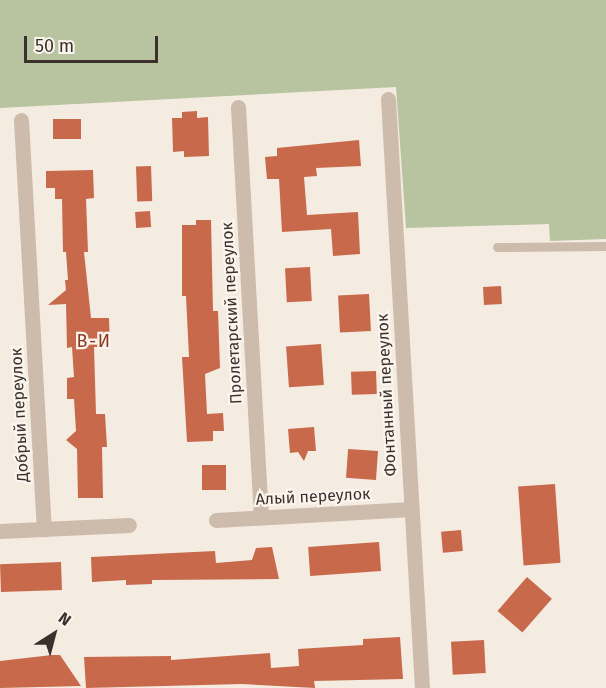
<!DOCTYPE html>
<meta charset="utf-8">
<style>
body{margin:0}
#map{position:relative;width:606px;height:688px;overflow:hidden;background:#f4ebe1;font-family:"Fira Sans",sans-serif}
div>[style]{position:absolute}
.green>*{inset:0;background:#b8c4a0}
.building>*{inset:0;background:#c8694b;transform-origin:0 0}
.service>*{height:9px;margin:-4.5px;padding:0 4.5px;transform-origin:4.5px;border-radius:4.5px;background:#cdbbac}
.minor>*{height:15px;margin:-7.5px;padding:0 7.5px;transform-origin:7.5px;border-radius:7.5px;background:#cdbbac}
span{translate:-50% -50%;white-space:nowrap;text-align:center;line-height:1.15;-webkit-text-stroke:4.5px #fbf5ee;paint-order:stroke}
.street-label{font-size:16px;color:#3b302b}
.neighbourhood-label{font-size:18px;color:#8c3b22;letter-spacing:1.5px}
.north{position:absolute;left:24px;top:604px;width:60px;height:60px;-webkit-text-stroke:4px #fbf5ee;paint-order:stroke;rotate:36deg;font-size:16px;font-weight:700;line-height:24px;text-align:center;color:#3b302b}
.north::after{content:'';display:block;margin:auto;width:21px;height:27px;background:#3b302b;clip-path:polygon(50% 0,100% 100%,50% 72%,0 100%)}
.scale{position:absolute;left:24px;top:36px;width:134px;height:27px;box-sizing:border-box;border:3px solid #3b302b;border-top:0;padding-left:8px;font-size:18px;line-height:21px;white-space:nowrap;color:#3b302b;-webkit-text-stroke:4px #fbf5ee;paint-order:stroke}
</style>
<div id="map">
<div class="green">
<div style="clip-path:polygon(0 0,606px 0,606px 239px,550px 241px,549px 224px,406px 228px,396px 87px,0 108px)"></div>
</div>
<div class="building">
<div style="clip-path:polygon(197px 111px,197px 118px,208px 117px,209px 156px,184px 157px,184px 151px,173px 152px,172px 118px,182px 118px,182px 112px)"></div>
<div style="left:53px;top:119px;width:28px;height:20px"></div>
<div style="clip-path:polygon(359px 140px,361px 166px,316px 168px,317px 176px,304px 177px,307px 215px,358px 212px,360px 254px,333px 256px,331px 229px,282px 232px,279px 179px,267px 179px,265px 157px,277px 156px,277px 148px)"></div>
<div style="left:151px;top:166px;width:35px;height:15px;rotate:88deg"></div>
<div style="clip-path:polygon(93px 170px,94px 198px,86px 199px,88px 252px,84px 252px,91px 318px,109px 318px,110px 347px,94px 347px,96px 414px,105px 414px,107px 447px,102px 447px,103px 498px,78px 498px,77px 449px,66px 440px,76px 431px,74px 399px,67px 399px,67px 378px,74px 377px,72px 347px,67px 348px,66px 304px,48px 305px,66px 290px,65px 280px,68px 280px,66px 252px,63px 252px,62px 199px,55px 199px,55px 188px,46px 188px,46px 171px)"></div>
<div style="left:150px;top:211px;width:16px;height:15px;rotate:86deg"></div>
<div style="clip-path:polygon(196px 220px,211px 220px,213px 311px,218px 311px,220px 368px,205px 374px,207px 414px,223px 413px,224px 431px,213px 431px,213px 441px,187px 442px,182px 357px,189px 357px,186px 296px,182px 296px,182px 225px,196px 225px)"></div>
<div style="left:310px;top:267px;width:34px;height:25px;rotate:87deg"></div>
<div style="left:501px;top:286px;width:18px;height:18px;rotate:87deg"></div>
<div style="left:369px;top:294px;width:37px;height:31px;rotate:87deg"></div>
<div style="left:321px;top:344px;width:41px;height:35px;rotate:86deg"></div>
<div style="left:376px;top:371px;width:23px;height:25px;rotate:88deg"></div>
<div style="clip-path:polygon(314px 427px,316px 451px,308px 451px,304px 461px,298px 452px,290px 453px,288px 429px)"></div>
<div style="left:378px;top:451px;width:29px;height:30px;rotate:94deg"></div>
<div style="left:202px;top:465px;width:24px;height:25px"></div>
<div style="left:555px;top:484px;width:79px;height:37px;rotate:86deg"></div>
<div style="left:461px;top:530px;width:21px;height:20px;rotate:85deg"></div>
<div style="left:379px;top:542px;width:29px;height:71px;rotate:86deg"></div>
<div style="clip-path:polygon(272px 547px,279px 579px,152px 580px,152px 584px,126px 585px,126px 580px,92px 582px,91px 557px,215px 551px,216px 563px,252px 560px,256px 548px)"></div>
<div style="left:61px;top:562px;width:28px;height:61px;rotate:88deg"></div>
<div style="left:527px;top:577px;width:33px;height:45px;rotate:41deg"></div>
<div style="clip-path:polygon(400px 637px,403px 679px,314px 681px,315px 688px,242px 684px,86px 688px,84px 657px,171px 656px,171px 660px,270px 653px,271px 668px,299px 666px,298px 649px,363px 645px,363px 639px)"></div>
<div style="left:484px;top:640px;width:33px;height:33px;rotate:87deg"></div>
<div style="clip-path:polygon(52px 655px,60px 655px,81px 686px,0 688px,0 661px)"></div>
</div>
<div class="service">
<div style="left:497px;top:247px;width:109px;rotate:-0.5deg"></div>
</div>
<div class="minor">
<div style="left:388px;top:99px;width:590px;rotate:86.7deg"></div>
<div style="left:238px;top:107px;width:411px;rotate:86.8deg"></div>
<div style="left:21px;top:120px;width:410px;rotate:86.8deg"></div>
<div style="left:216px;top:520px;width:196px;rotate:-3.2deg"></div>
<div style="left:0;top:531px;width:129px;rotate:-2.7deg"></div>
</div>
<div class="street-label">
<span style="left:232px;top:313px;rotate:-93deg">Пролетарский переулок</span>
<span style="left:387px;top:395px;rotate:-93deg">Фонтанный переулок</span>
<span style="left:20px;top:415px;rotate:-93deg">Добрый переулок</span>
<span style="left:313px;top:497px;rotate:-3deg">Алый переулок</span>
</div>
<div class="neighbourhood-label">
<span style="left:94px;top:341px">В-И</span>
</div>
<div class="north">N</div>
<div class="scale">50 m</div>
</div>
